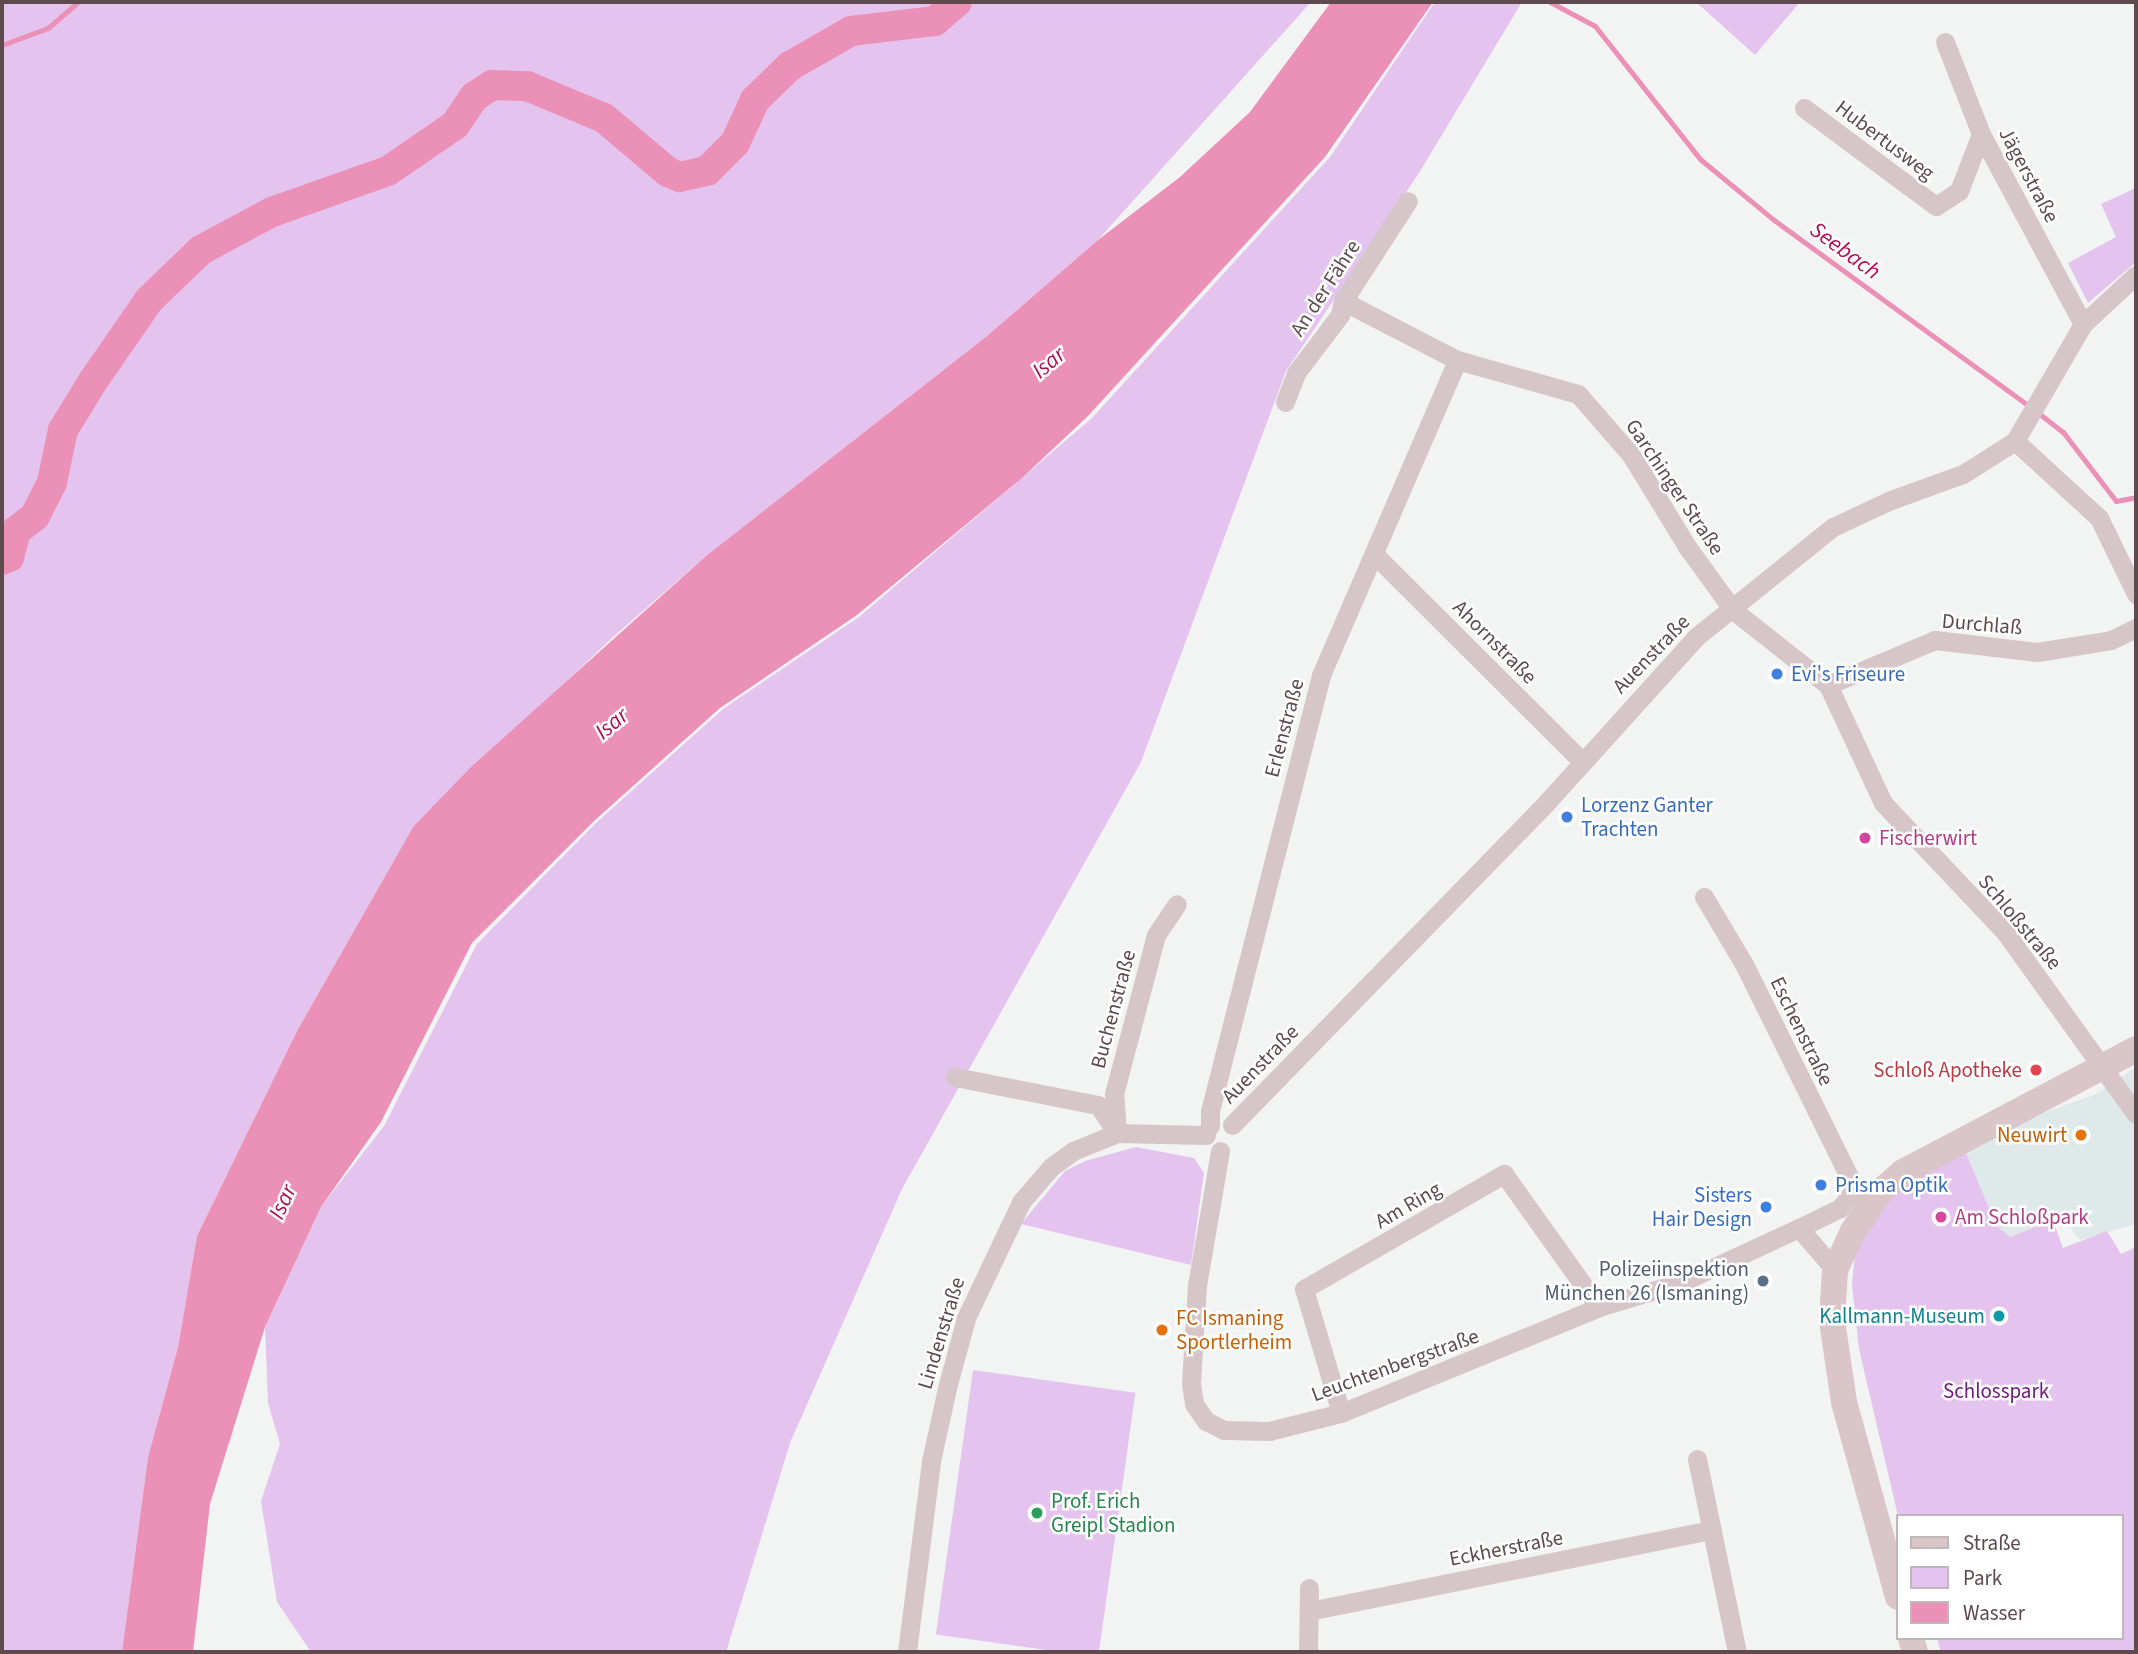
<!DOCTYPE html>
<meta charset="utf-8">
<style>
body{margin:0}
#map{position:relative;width:2138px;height:1654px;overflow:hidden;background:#f2f4f3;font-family:"Source Sans 3",sans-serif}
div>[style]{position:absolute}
.commercial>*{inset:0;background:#e0e9ea}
.green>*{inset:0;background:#e4c3ef;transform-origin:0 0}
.water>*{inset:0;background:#eb91b7}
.stream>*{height:5px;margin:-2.5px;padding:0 2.5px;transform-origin:2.5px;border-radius:2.5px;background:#eb91b7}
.river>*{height:30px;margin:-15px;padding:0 15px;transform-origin:15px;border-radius:15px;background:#eb91b7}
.street>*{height:19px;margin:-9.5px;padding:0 9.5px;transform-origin:9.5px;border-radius:9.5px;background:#d6c6c9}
.secondary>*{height:26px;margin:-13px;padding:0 13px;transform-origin:13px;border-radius:13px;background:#dac5c8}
.dots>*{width:19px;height:19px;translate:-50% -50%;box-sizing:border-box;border:4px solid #fff;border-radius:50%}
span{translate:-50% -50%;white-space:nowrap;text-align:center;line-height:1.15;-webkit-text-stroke:5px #fff;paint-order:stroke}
.street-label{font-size:21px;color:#5f4a4d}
.shop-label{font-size:21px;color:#366cbe}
.left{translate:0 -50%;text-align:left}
.right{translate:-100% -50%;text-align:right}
.hotel-label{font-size:21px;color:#b23c85}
.health-label{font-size:21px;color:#be3a42}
.food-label{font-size:21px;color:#c56008}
.service-label{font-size:21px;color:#4e5e75}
.culture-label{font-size:21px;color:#0d838f}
.park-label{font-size:21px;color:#731a81}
.leisure-label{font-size:21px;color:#27864d}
.water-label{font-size:23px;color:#ad1052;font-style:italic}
.frame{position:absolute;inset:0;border:4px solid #5f4a4d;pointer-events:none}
.legend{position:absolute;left:1896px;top:1514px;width:228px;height:126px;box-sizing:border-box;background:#fff;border:2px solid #bfb7b8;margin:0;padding:9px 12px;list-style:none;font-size:21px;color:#5f4a4d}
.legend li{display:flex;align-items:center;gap:14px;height:35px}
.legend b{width:35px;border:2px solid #bfb7b8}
</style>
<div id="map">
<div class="commercial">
<div style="clip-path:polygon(2136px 1067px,2136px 1224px,2080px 1240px,2062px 1217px,2010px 1237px,1904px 1182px,1968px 1140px,2096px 1094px)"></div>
</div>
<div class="green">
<div style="clip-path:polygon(2px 2px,1311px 2px,1098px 240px,987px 336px,706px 556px,613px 637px,413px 827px,297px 1031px,197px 1236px,178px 1347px,148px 1457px,122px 1652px,2px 1652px)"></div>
<div style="clip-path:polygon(1435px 2px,1522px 2px,1419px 173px,1286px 371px,1141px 762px,902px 1189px,790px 1443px,726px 1652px,311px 1652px,277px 1602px,261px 1501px,280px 1444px,268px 1403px,265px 1327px,321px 1207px,384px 1126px,477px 944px,596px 823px,723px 709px,859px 617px,1092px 418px,1330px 157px)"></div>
<div style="clip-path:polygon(1696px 2px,1800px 2px,1755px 55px)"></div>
<div style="clip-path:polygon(2136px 188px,2136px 262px,2088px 303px,2068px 263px,2116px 237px,2101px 204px)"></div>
<div style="clip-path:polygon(1136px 1147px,1194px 1158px,1204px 1173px,1191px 1265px,1021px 1224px,1065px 1171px,1085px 1161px)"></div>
<div style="clip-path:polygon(1964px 1148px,1996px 1225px,2010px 1237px,2053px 1220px,2063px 1248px,2107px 1231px,2121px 1254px,2136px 1247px,2136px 1652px,1941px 1652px,1937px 1638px,2122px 1638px,2122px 1516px,1898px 1516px,1859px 1349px,1852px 1285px,1855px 1252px,1889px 1198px,1919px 1172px)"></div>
<div style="left:973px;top:1370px;width:164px;height:267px;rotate:8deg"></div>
</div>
<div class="water">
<div style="clip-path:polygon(1331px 2px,1433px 2px,1325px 157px,1088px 416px,1022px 478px,857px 615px,720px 708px,593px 822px,472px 943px,381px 1122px,321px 1207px,265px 1327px,210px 1504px,193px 1652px,122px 1652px,148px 1457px,178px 1347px,197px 1236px,297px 1031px,413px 827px,471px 767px,706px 556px,987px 336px,1098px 240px,1180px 177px,1250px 112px)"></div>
</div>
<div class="stream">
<div style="left:1550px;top:2px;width:51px;rotate:28.1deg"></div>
<div style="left:1595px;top:26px;width:169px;rotate:51.7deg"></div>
<div style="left:1700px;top:159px;width:96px;rotate:39.5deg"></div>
<div style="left:1774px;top:220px;width:316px;rotate:36.1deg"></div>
<div style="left:2px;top:45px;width:49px;rotate:-20.3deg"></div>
<div style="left:48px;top:28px;width:40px;rotate:-41deg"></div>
<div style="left:2037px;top:412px;width:33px;rotate:38deg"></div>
<div style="left:2063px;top:432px;width:87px;rotate:52.5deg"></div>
<div style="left:2116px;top:501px;width:20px;rotate:-11deg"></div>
</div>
<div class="river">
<div style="left:2px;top:560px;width:8px;rotate:-23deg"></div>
<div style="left:9px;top:557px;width:27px;rotate:-75deg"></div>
<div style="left:16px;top:531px;width:24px;rotate:-38deg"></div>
<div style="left:35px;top:516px;width:38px;rotate:-63deg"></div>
<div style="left:52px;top:482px;width:53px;rotate:-78.1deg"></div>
<div style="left:63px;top:430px;width:57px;rotate:-58.5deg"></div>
<div style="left:93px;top:381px;width:98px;rotate:-55.3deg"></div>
<div style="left:149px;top:300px;width:72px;rotate:-43.9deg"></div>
<div style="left:201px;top:250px;width:81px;rotate:-28.2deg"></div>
<div style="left:272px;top:212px;width:123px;rotate:-19.5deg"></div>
<div style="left:388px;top:171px;width:81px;rotate:-34.5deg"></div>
<div style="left:455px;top:125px;width:34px;rotate:-56deg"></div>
<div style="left:474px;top:97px;width:22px;rotate:-34deg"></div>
<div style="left:492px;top:85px;width:35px;rotate:2deg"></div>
<div style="left:527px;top:86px;width:83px;rotate:22.6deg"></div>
<div style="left:604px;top:118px;width:84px;rotate:40.2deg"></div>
<div style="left:668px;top:172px;width:13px;rotate:23deg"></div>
<div style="left:680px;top:177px;width:28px;rotate:-13deg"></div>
<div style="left:707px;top:171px;width:40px;rotate:-45deg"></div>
<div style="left:735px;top:143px;width:47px;rotate:-65.1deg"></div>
<div style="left:755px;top:100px;width:49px;rotate:-44.2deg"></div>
<div style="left:790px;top:66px;width:70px;rotate:-29.8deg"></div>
<div style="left:851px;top:31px;width:85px;rotate:-6.8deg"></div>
<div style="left:935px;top:21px;width:29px;rotate:-41deg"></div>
</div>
<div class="street">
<div style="left:1945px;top:42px;width:99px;rotate:68.6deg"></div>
<div style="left:1981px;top:134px;width:216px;rotate:61.8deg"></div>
<div style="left:1804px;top:108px;width:164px;rotate:36.6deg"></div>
<div style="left:1936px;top:206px;width:27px;rotate:-33deg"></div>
<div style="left:1959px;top:191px;width:61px;rotate:-68.9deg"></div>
<div style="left:1343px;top:301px;width:128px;rotate:27.4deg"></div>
<div style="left:1457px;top:360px;width:126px;rotate:15.7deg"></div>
<div style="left:1578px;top:394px;width:81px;rotate:49deg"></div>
<div style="left:1631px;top:455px;width:109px;rotate:58.5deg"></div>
<div style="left:1688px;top:548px;width:77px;rotate:54deg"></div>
<div style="left:1733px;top:610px;width:121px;rotate:38.3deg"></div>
<div style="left:1828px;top:685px;width:130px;rotate:65deg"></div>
<div style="left:1883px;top:803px;width:178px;rotate:46.6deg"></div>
<div style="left:2005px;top:932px;width:224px;rotate:54.3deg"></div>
<div style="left:1285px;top:402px;width:31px;rotate:-69deg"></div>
<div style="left:1296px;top:373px;width:73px;rotate:-52.8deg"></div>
<div style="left:1340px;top:315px;width:14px;rotate:-78deg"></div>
<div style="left:1343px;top:301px;width:119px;rotate:-57deg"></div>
<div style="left:2015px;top:441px;width:114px;rotate:42.5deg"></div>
<div style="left:2099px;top:518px;width:85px;rotate:64deg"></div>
<div style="left:1376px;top:556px;width:289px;rotate:44.9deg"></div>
<div style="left:1828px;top:685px;width:116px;rotate:-22.8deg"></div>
<div style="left:1935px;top:640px;width:103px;rotate:6.7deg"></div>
<div style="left:2037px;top:652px;width:75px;rotate:-9.2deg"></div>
<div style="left:2111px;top:640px;width:28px;rotate:-26deg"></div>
<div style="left:1704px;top:897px;width:78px;rotate:59.2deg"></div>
<div style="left:1744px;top:964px;width:251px;rotate:63.7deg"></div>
<div style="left:1855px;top:1189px;width:24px;rotate:128deg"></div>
<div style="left:1840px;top:1208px;width:46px;rotate:154deg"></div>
<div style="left:955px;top:1077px;width:146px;rotate:11.1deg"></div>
<div style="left:1098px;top:1105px;width:32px;rotate:56deg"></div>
<div style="left:1232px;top:1125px;width:451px;rotate:-45.7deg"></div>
<div style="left:1547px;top:802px;width:222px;rotate:-47.9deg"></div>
<div style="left:1696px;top:637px;width:176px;rotate:-38.8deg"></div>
<div style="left:1833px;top:527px;width:64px;rotate:-25deg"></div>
<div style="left:1891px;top:500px;width:77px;rotate:-19.9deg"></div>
<div style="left:1963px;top:474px;width:62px;rotate:-32.4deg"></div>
<div style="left:2015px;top:441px;width:135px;rotate:-59.8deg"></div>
<div style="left:2083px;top:324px;width:72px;rotate:-42.8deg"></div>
<div style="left:1210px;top:1126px;width:15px;rotate:-90deg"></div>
<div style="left:1210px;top:1111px;width:450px;rotate:-75.7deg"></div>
<div style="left:1321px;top:675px;width:343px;rotate:-66.6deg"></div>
<div style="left:1117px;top:1133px;width:39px;rotate:-94deg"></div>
<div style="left:1114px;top:1094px;width:164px;rotate:-75.2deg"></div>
<div style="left:1156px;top:935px;width:37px;rotate:-56deg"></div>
<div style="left:1220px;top:1151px;width:136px;rotate:99.7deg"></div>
<div style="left:1197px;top:1285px;width:99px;rotate:93.5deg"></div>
<div style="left:1191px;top:1384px;width:20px;rotate:81deg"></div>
<div style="left:1194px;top:1404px;width:21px;rotate:55deg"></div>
<div style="left:1206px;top:1421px;width:20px;rotate:27deg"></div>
<div style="left:1224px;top:1430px;width:45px;rotate:1.3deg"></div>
<div style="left:1269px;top:1431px;width:74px;rotate:-14deg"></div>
<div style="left:1341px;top:1413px;width:279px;rotate:-22.3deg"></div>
<div style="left:1599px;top:1307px;width:87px;rotate:-16.8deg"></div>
<div style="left:1682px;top:1282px;width:129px;rotate:-24.8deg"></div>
<div style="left:1799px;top:1228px;width:55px;rotate:49.4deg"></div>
<div style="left:1341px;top:1413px;width:129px;rotate:-106.6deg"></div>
<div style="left:1304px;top:1289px;width:231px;rotate:-29.9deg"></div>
<div style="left:1504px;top:1174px;width:163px;rotate:54.5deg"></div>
<div style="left:1697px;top:1459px;width:197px;rotate:78.3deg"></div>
<div style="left:1309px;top:1611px;width:411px;rotate:-11.4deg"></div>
<div style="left:907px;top:1652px;width:193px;rotate:-82.8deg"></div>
<div style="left:931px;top:1461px;width:75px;rotate:-77.6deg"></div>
<div style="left:947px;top:1388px;width:73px;rotate:-74.8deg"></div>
<div style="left:966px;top:1318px;width:128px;rotate:-64.6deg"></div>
<div style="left:1021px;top:1202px;width:46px;rotate:-49.4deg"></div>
<div style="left:1051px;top:1167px;width:27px;rotate:-36deg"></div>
<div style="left:1073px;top:1151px;width:48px;rotate:-22.2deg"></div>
<div style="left:1117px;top:1133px;width:89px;rotate:1.3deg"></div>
<div style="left:1308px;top:1652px;width:64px;rotate:-89.1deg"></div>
</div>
<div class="secondary">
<div style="left:1898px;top:1597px;width:202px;rotate:-105.5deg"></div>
<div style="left:1844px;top:1402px;width:82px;rotate:-98.4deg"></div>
<div style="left:1832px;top:1321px;width:51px;rotate:-86.6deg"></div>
<div style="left:1835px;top:1270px;width:43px;rotate:-65.2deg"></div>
<div style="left:1853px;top:1231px;width:47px;rotate:-55.3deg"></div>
<div style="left:1880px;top:1192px;width:30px;rotate:-41deg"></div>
<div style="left:1903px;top:1172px;width:263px;rotate:-27.8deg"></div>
<div style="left:1911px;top:1638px;width:15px;rotate:74deg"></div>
</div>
<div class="dots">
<div style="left:1777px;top:674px;background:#3f7fe0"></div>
<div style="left:1567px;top:817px;background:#3f7fe0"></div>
<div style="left:1865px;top:838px;background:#d1479c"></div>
<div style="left:2036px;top:1070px;background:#e0444e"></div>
<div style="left:2081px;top:1135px;background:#e8710a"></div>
<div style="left:1821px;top:1185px;background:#3f7fe0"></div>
<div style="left:1766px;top:1207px;background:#3f7fe0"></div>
<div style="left:1941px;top:1217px;background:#d1479c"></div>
<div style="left:1763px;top:1281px;background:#5c6f8a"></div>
<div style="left:1999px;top:1316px;background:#0f9aa8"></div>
<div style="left:1162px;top:1330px;background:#e8710a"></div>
<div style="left:1037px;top:1513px;background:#2e9e5b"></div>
</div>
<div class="street-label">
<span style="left:1885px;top:140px;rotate:37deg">Hubertusweg</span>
<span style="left:2029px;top:175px;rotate:62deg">Jägerstraße</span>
<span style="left:1325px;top:288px;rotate:-57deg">An der Fähre</span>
<span style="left:1675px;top:487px;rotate:56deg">Garchinger Straße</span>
<span style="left:1982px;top:624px;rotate:5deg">Durchlaß</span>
<span style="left:1495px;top:642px;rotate:45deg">Ahornstraße</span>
<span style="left:1651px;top:654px;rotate:-46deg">Auenstraße</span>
<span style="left:1284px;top:728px;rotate:-75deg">Erlenstraße</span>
<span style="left:2020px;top:922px;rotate:50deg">Schloßstraße</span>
<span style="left:1113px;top:1009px;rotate:-75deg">Buchenstraße</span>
<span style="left:1802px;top:1031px;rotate:64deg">Eschenstraße</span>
<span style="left:1260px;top:1064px;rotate:-46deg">Auenstraße</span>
<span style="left:1408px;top:1205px;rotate:-30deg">Am Ring</span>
<span style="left:941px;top:1333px;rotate:-73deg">Lindenstraße</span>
<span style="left:1395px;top:1365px;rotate:-20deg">Leuchtenbergstraße</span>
<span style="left:1506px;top:1548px;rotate:-11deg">Eckherstraße</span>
</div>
<div class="shop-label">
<span class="left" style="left:1791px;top:674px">Evi's Friseure</span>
<span class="left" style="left:1581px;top:817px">Lorzenz Ganter<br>Trachten</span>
<span class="left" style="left:1835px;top:1185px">Prisma Optik</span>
<span class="right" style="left:1752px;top:1207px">Sisters<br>Hair Design</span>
</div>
<div class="hotel-label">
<span class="left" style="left:1879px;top:838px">Fischerwirt</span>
<span class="left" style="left:1955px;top:1217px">Am Schloßpark</span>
</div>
<div class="health-label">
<span class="right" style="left:2022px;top:1070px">Schloß Apotheke</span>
</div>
<div class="food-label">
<span class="right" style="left:2067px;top:1135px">Neuwirt</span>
<span class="left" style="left:1176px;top:1330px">FC Ismaning<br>Sportlerheim</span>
</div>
<div class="service-label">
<span class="right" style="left:1749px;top:1281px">Polizeiinspektion<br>München 26 (Ismaning)</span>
</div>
<div class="culture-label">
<span class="right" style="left:1985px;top:1316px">Kallmann-Museum</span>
</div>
<div class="park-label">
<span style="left:1996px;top:1391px">Schlosspark</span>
</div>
<div class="leisure-label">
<span class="left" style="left:1051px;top:1513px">Prof. Erich<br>Greipl Stadion</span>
</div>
<div class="water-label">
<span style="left:1845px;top:251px;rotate:36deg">Seebach</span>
<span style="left:1049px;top:363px;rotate:-40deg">Isar</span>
<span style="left:612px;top:724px;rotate:-40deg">Isar</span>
<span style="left:283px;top:1202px;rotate:-66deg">Isar</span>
</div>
<div class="frame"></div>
<ul class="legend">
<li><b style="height:9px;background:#dac5c8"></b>Straße</li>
<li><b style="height:19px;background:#e4c3ef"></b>Park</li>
<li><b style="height:19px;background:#eb91b7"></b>Wasser</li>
</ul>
</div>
